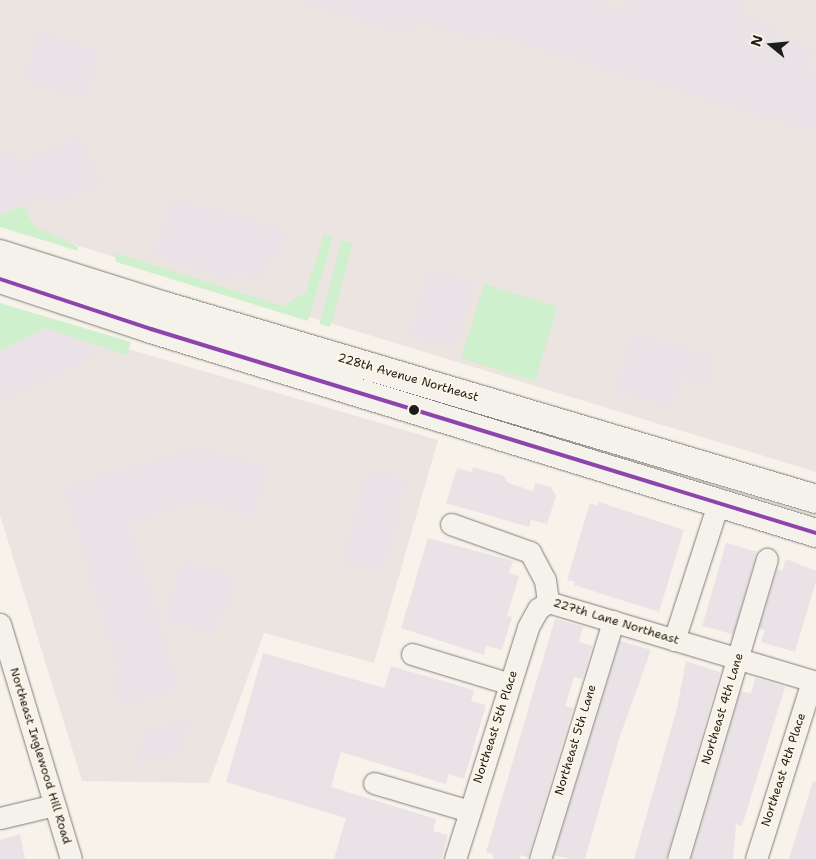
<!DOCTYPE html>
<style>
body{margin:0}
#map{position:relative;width:816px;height:859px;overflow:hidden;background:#f7f3ea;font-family:"Shantell Sans",sans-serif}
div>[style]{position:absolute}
.built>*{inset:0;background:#ece4e1}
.green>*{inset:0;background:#cef0cd;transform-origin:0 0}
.building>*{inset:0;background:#e9e2e7;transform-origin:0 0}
.roads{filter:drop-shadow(0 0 1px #7f7d79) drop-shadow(0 0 1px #7f7d79)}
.minor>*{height:21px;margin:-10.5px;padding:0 10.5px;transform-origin:10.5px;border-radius:10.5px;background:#f5f2ec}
.major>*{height:28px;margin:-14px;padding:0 14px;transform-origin:14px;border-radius:14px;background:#f5f2ec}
.bus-1>*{height:4px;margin:-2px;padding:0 2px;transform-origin:2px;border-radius:2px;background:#8e44ad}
.dots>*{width:14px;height:14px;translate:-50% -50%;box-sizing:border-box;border:2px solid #fcf5e5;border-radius:50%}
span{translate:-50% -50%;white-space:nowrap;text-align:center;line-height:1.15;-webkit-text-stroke:4px #fcf5e5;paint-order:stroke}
.street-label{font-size:12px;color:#1c1c1c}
.north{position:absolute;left:746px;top:20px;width:50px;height:50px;-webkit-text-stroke:4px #fcf5e5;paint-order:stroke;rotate:287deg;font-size:14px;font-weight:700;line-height:20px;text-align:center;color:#1c1c1c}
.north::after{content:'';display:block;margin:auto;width:18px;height:22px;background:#1c1c1c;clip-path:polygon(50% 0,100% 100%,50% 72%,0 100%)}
</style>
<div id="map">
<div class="built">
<div style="clip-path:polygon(0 0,816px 0,816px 472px,0 222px)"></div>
<div style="clip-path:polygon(5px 313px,438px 440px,374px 663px,264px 633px,209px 783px,82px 781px,0 515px,0 321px)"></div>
</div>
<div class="green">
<div style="clip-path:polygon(23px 205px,34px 226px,78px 247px,78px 251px,0 227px,0 215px)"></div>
<div style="clip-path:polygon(324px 234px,333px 237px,308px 321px,116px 262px,115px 255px,116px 253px,283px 306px,306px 292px)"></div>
<div style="left:342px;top:240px;width:11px;height:87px;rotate:15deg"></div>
<div style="left:484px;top:284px;width:77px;height:78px;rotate:17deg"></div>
<div style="clip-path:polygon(0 303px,131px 342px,127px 355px,46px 328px,0 351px)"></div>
</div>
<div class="building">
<div style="clip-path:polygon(306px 0,592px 0,625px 10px,629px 0,746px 0,741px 16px,776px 27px,773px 36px,815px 48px,808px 69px,816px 70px,816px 132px,481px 32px,478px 40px,415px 21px,411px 35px,305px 4px)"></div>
<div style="left:38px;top:32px;width:64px;height:51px;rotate:16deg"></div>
<div style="clip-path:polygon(81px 136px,101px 184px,54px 204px,50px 194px,0 215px,0 157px,15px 150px,20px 162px)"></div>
<div style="clip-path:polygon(172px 198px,286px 230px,277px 261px,267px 258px,260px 280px,234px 272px,232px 279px,154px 255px)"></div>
<div style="clip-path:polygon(429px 270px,444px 275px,445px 271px,474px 284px,456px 348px,410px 335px)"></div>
<div style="clip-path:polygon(46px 328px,78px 339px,77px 343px,87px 347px,93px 358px,0 403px,0 351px)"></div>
<div style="clip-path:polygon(633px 333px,716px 358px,707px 387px,680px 378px,671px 408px,615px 391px)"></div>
<div style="clip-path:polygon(199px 447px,268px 468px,253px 517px,200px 500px,128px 523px,180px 689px,120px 706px,112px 675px,120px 673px,63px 487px)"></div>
<div style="clip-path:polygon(473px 467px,504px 476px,508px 483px,533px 491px,535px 483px,551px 487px,556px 496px,547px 524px,531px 520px,529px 527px,446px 503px,457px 468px,472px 472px)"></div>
<div style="clip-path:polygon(367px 470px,406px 481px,396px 513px,400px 515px,381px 573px,343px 562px)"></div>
<div style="clip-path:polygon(599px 502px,684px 530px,659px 612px,574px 585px,575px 582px,567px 580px,590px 503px,598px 506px)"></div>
<div style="clip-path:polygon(428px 538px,513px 561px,509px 573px,519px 576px,507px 616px,512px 617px,502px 650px,486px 646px,484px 655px,401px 628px)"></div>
<div style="left:726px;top:543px;width:32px;height:86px;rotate:16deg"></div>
<div style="clip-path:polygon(786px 559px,816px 571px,816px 581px,795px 652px,761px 642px,765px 630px,759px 629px,777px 569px,782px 571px)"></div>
<div style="clip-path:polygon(182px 562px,235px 577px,224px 617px,220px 616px,214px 635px,164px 620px)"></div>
<div style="clip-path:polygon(555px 619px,583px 627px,579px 642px,592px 646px,582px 679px,574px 677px,565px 706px,573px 708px,528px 857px,521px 855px,519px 859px,493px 859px,494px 855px,486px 852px)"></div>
<div style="clip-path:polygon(620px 641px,651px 650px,620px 736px,585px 859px,570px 859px,554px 855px)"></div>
<div style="clip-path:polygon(263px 653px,384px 688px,391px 666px,474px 690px,471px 701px,486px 705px,464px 779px,449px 774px,446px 784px,341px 752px,331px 787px,436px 819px,433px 831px,448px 835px,441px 859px,334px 859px,346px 818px,226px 782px)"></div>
<div style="clip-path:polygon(686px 661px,720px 672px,666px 859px,634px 859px,677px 708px)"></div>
<div style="clip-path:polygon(755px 678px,785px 687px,742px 826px,736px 824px,733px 859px,691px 859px,741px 691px,751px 694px)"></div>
<div style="clip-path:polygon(191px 718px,181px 752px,135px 764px,146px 730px)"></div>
<div style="clip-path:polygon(813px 781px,816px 782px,816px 859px,789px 859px)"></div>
<div style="clip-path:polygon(20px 834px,25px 859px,0 859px,0 840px)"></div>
</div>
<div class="roads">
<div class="minor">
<div style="left:451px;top:524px;width:84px;rotate:19.5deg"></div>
<div style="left:530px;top:552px;width:32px;rotate:62deg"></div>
<div style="left:545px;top:580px;width:22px;rotate:82deg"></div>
<div style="left:548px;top:602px;width:280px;rotate:16.6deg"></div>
<div style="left:0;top:624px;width:245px;rotate:73.2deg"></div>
<div style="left:674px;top:640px;width:143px;rotate:-72.1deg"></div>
<div style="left:412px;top:654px;width:102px;rotate:17deg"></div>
<div style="left:374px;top:783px;width:99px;rotate:16.4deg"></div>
<div style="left:0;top:818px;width:56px;rotate:-13.5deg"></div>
<div style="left:455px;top:859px;width:243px;rotate:-72.5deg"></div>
<div style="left:528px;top:627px;width:21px;rotate:-61deg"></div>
<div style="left:538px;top:609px;width:12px;rotate:-35deg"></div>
<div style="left:540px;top:859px;width:249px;rotate:-72.9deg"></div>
<div style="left:678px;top:859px;width:313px;rotate:-73.5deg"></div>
<div style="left:756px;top:859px;width:187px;rotate:-72.5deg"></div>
</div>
<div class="major">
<div style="left:0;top:254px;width:173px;rotate:17.5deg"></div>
<div style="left:165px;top:306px;width:679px;rotate:16.51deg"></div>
<div style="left:0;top:279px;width:159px;rotate:18.3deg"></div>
<div style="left:151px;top:329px;width:696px;rotate:17.05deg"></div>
</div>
</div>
<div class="bus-1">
<div style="left:0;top:279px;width:159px;rotate:18.3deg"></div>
<div style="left:151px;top:329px;width:696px;rotate:17.05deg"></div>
</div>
<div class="dots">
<div style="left:414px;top:410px;background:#1c1c1c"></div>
</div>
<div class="street-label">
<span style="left:408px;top:378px;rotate:16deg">228th Avenue Northeast</span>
<span style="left:616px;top:622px;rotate:17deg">227th Lane Northeast</span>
<span style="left:723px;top:709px;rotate:-73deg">Northeast 4th Lane</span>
<span style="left:496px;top:727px;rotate:-72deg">Northeast 5th Place</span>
<span style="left:576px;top:740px;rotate:-73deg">Northeast 5th Lane</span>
<span style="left:40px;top:756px;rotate:73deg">Northeast Inglewood Hill Road</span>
<span style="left:784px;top:770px;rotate:-72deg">Northeast 4th Place</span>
</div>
<div class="north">N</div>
</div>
